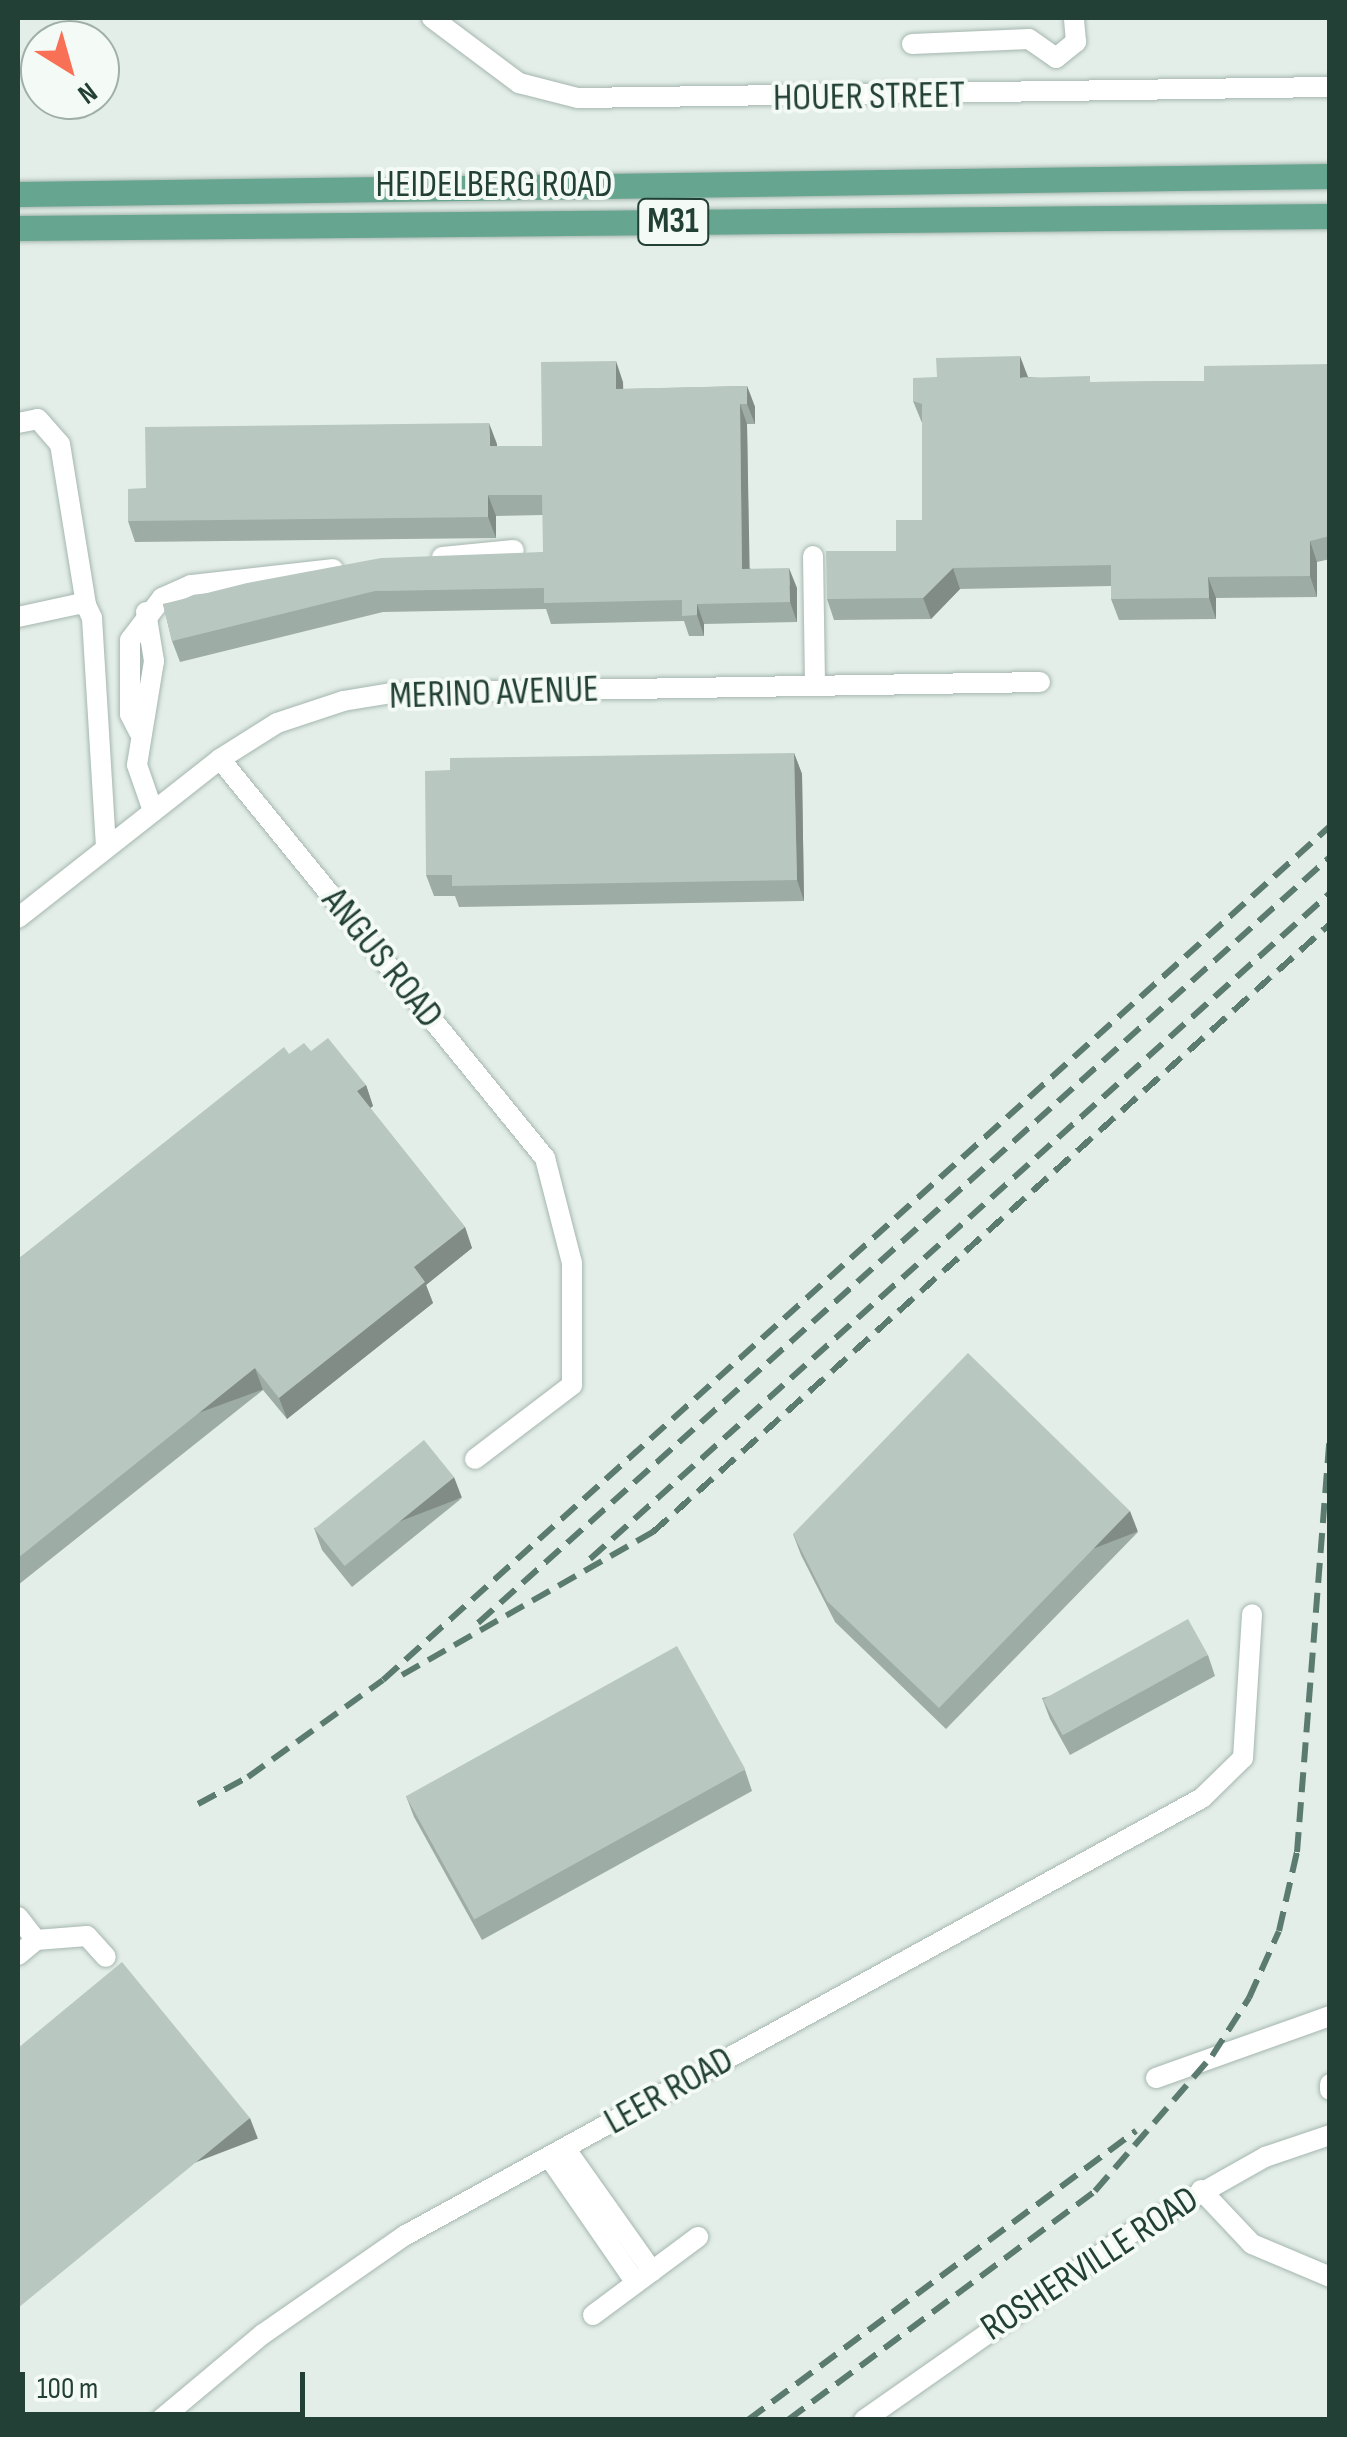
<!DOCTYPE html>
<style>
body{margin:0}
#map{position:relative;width:1347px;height:2437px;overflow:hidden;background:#e3eee8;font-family:"Sofia Sans Condensed",sans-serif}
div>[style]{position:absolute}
.roads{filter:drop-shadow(0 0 2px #a5b6af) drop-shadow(0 0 2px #a5b6af)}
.minor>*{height:20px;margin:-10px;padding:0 10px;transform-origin:10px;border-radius:10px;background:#fff}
.major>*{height:25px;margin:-12.5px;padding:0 12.5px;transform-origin:12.5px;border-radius:12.5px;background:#66a58f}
.rail>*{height:6px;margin-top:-3px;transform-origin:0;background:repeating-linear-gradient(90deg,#5c7b70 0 20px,transparent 0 30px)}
.wall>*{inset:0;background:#9eaca6}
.shaded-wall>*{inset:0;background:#818c87;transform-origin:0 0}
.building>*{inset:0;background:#b8c8c1;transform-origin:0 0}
span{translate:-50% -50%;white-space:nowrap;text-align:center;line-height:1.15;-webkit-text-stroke:8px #f4faf6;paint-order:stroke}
.shield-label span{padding:2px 8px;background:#f4faf6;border:2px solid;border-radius:8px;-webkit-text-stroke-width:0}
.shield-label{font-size:35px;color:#224035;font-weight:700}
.street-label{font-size:38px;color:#224035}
.frame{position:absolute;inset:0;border:20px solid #224035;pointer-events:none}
.north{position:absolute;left:20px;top:20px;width:100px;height:100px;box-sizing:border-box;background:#f4faf6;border:2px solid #a0b0a9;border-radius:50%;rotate:143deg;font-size:28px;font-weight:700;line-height:40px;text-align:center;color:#224035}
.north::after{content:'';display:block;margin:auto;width:35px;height:45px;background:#f87157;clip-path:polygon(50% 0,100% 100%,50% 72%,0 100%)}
.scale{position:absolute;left:20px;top:2372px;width:285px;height:45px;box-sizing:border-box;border:5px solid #224035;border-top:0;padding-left:12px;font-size:30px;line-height:35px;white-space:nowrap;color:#224035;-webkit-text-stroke:8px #f4faf6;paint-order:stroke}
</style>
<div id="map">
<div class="roads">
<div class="minor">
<div style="left:432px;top:18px;width:109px;rotate:36.8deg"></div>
<div style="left:519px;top:83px;width:61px;rotate:14.3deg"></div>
<div style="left:578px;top:98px;width:752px;rotate:-0.84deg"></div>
<div style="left:912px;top:44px;width:117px;rotate:-2.4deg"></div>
<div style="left:1029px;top:39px;width:33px;rotate:35deg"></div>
<div style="left:1056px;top:58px;width:26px;rotate:-39deg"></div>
<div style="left:1076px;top:42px;width:24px;rotate:-95deg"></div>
<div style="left:18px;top:423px;width:20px;rotate:-11deg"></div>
<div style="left:38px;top:419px;width:33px;rotate:49deg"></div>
<div style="left:60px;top:444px;width:163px;rotate:80.8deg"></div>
<div style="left:813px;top:556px;width:129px;rotate:89.1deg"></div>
<div style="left:442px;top:557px;width:72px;rotate:-5.6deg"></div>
<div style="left:146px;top:612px;width:50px;rotate:80.7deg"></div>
<div style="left:154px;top:661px;width:105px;rotate:99.3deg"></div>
<div style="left:137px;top:765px;width:49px;rotate:70.8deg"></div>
<div style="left:18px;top:617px;width:61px;rotate:-12.2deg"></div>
<div style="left:78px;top:604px;width:8px;rotate:7deg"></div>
<div style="left:86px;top:605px;width:14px;rotate:65deg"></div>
<div style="left:92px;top:618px;width:229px;rotate:86.5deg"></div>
<div style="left:139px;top:732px;width:20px;rotate:-117deg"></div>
<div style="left:130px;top:714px;width:74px;rotate:-90deg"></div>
<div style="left:130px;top:640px;width:53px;rotate:-52.7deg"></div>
<div style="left:162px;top:598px;width:32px;rotate:-24deg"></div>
<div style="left:191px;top:585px;width:143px;rotate:-6.4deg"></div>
<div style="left:220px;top:759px;width:515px;rotate:50.84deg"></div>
<div style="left:545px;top:1158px;width:108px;rotate:75.6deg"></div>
<div style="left:572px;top:1263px;width:122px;rotate:90deg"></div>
<div style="left:572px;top:1385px;width:122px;rotate:142.7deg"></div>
<div style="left:18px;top:918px;width:257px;rotate:-38.2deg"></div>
<div style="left:220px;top:759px;width:67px;rotate:-32.3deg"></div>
<div style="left:277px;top:723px;width:70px;rotate:-18.4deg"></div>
<div style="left:343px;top:701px;width:50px;rotate:-9.3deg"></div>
<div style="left:392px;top:693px;width:648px;rotate:-0.97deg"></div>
<div style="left:18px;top:1917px;width:29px;rotate:52deg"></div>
<div style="left:36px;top:1940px;width:23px;rotate:140deg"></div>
<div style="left:36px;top:1940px;width:51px;rotate:-4.5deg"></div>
<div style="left:87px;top:1936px;width:28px;rotate:48deg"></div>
<div style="left:1156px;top:2078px;width:185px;rotate:-19.6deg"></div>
<div style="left:1330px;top:2084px;width:6px;rotate:90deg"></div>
<div style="left:565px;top:2148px;width:151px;rotate:54.7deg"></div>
<div style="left:549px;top:2157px;width:153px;rotate:55.4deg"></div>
<div style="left:1201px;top:2190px;width:74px;rotate:46.6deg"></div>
<div style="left:1252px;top:2244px;width:85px;rotate:22.9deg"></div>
<div style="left:593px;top:2315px;width:131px;rotate:-36.6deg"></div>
<div style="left:160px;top:2420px;width:134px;rotate:-39.9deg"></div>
<div style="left:263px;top:2334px;width:172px;rotate:-34.8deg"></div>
<div style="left:404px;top:2236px;width:910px;rotate:-28.76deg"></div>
<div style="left:1202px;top:1798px;width:57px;rotate:-44.3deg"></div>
<div style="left:1243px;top:1758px;width:144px;rotate:-86.4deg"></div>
<div style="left:864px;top:2420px;width:327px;rotate:-35deg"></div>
<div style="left:1132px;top:2232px;width:153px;rotate:-29.4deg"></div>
<div style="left:1265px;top:2157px;width:69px;rotate:-18.7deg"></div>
</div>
<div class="major">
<div style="left:18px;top:194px;width:1312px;rotate:-0.79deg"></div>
<div style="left:18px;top:228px;width:1312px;rotate:-0.52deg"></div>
</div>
</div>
<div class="rail">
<div style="left:590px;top:1559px;width:996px;rotate:-41.99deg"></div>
<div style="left:478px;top:1623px;width:1146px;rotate:-41.96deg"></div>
<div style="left:402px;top:1675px;width:289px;rotate:-29.7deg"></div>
<div style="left:653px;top:1532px;width:910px;rotate:-41.93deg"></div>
<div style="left:198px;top:1804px;width:57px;rotate:-28.4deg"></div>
<div style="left:248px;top:1777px;width:166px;rotate:-35.7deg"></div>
<div style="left:383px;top:1680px;width:1275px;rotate:-42.04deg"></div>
<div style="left:748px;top:2420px;width:484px;rotate:-36.7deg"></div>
<div style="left:788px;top:2420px;width:383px;rotate:-36.7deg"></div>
<div style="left:1095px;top:2191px;width:179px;rotate:-49.1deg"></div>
<div style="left:1212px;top:2056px;width:69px;rotate:-57.5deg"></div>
<div style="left:1249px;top:1998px;width:73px;rotate:-65.9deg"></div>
<div style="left:1279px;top:1931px;width:81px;rotate:-77.2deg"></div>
<div style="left:1297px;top:1852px;width:419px;rotate:-85.5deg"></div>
</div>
<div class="wall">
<div style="clip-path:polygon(1330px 364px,1330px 559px,1317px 562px,1317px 597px,1216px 598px,1216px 619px,1119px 620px,1111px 599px,1111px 586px,960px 589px,931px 619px,834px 620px,827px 599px,896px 551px,922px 520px,922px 423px,913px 401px,1028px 377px,1092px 382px,1204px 381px)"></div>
<div style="clip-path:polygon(623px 382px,623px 389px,747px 386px,755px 407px,755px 424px,747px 424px,749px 568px,797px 588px,797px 622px,704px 624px,704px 636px,689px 636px,684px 621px,551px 624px,546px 609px,383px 612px,180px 662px,172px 641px,163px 604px,543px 552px,543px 515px,496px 516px,496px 538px,135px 542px,128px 521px,146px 488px,497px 444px,497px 446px,542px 446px)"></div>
<div style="clip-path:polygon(794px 753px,802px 774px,804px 901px,459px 907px,455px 896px,434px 896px,426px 875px)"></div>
<div style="clip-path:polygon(311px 1051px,366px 1085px,373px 1106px,370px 1108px,465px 1227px,472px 1248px,426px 1285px,433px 1303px,287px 1419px,263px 1390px,18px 1585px,18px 1259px,289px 1054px)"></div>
<div style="clip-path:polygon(462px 1498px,352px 1587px,322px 1550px,314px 1528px)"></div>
<div style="clip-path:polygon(1138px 1532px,946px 1729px,835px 1622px,801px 1555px,793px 1534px)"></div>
<div style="clip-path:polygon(1208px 1655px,1215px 1676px,1070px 1755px,1050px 1719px,1042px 1698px)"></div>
<div style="clip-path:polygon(745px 1770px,752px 1791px,482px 1940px,414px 1817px,406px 1796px)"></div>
</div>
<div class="shaded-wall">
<div style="clip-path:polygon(1020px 356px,1028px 377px,1020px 378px)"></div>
<div style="clip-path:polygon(616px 361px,623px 382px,624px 410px,616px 389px)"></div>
<div style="clip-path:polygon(747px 386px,755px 407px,755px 424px,747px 404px)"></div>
<div style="clip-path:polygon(740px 404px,747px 424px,750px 589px,742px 569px)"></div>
<div style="clip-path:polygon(489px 423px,497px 444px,497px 467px,490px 446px)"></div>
<div style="clip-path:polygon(488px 495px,496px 516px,496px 538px,488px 517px)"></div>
<div style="clip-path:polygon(1310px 541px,1317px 562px,1317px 597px,1310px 576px)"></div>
<div style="clip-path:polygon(789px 568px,797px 588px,797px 622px,790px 602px)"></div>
<div style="clip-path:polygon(953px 568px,960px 589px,931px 619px,923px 598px)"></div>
<div style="clip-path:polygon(1208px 577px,1216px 598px,1216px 619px,1209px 598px)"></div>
<div style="clip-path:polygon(697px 604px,704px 624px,704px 636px,697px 615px)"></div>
<div style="clip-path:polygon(794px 753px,802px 774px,804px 901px,797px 880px)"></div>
<div style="clip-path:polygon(366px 1085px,373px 1106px,365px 1112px,357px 1091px)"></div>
<div style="clip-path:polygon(465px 1227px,472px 1248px,426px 1285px,433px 1303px,287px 1419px,279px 1398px,414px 1267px)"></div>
<div style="left:255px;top:1368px;width:23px;height:304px;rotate:70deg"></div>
<div style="left:454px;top:1477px;width:22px;height:141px;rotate:69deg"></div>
<div style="left:1130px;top:1511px;width:22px;height:274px;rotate:69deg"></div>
<div style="left:250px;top:2118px;width:22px;height:300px;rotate:69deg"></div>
</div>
<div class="building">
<div style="clip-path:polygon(1020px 356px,1020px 378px,1090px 376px,1090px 382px,1204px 381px,1204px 366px,1330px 364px,1330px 536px,1310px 541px,1310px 576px,1208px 577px,1209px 598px,1111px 599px,1111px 565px,953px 568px,923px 598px,827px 599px,826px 551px,896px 551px,896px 520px,922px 520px,922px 404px,913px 401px,913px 378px,937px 377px,936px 358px)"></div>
<div style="clip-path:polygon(616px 361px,616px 389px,747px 386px,747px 404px,740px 404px,742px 569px,789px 568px,790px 602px,697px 604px,697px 615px,682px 616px,682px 600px,544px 603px,544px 588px,375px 591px,172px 641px,163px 604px,247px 583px,381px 558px,543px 552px,542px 495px,488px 495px,488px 517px,128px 521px,128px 489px,146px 488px,145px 427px,489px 423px,490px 446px,542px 446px,541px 362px)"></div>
<div style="clip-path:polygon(794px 753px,797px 880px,452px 886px,452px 875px,426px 875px,425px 771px,450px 770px,450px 758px)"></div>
<div style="clip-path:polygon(328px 1038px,366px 1085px,357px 1091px,465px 1227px,414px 1267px,425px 1282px,279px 1398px,255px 1368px,18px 1558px,18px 1259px,284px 1047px,289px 1054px,304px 1043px,311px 1051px)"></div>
<div style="clip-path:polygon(968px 1353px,1130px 1511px,939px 1708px,827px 1601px,793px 1534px)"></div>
<div style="left:424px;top:1440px;width:48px;height:141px;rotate:51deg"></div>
<div style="left:1188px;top:1619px;width:41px;height:166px;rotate:61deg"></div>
<div style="left:677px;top:1646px;width:141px;height:310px;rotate:61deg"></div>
<div style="clip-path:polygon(122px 1962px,250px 2118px,18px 2308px,18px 2048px)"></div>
</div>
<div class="shield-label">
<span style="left:673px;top:222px">M31</span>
</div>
<div class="street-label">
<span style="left:869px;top:97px;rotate:-1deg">HOUER STREET</span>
<span style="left:494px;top:185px">HEIDELBERG ROAD</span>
<span style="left:494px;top:693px;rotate:-2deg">MERINO AVENUE</span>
<span style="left:382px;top:958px;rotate:51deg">ANGUS ROAD</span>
<span style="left:669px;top:2091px;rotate:-29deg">LEER ROAD</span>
<span style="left:1090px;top:2264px;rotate:-33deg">ROSHERVILLE ROAD</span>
</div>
<div class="frame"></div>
<div class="north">N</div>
<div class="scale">100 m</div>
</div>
